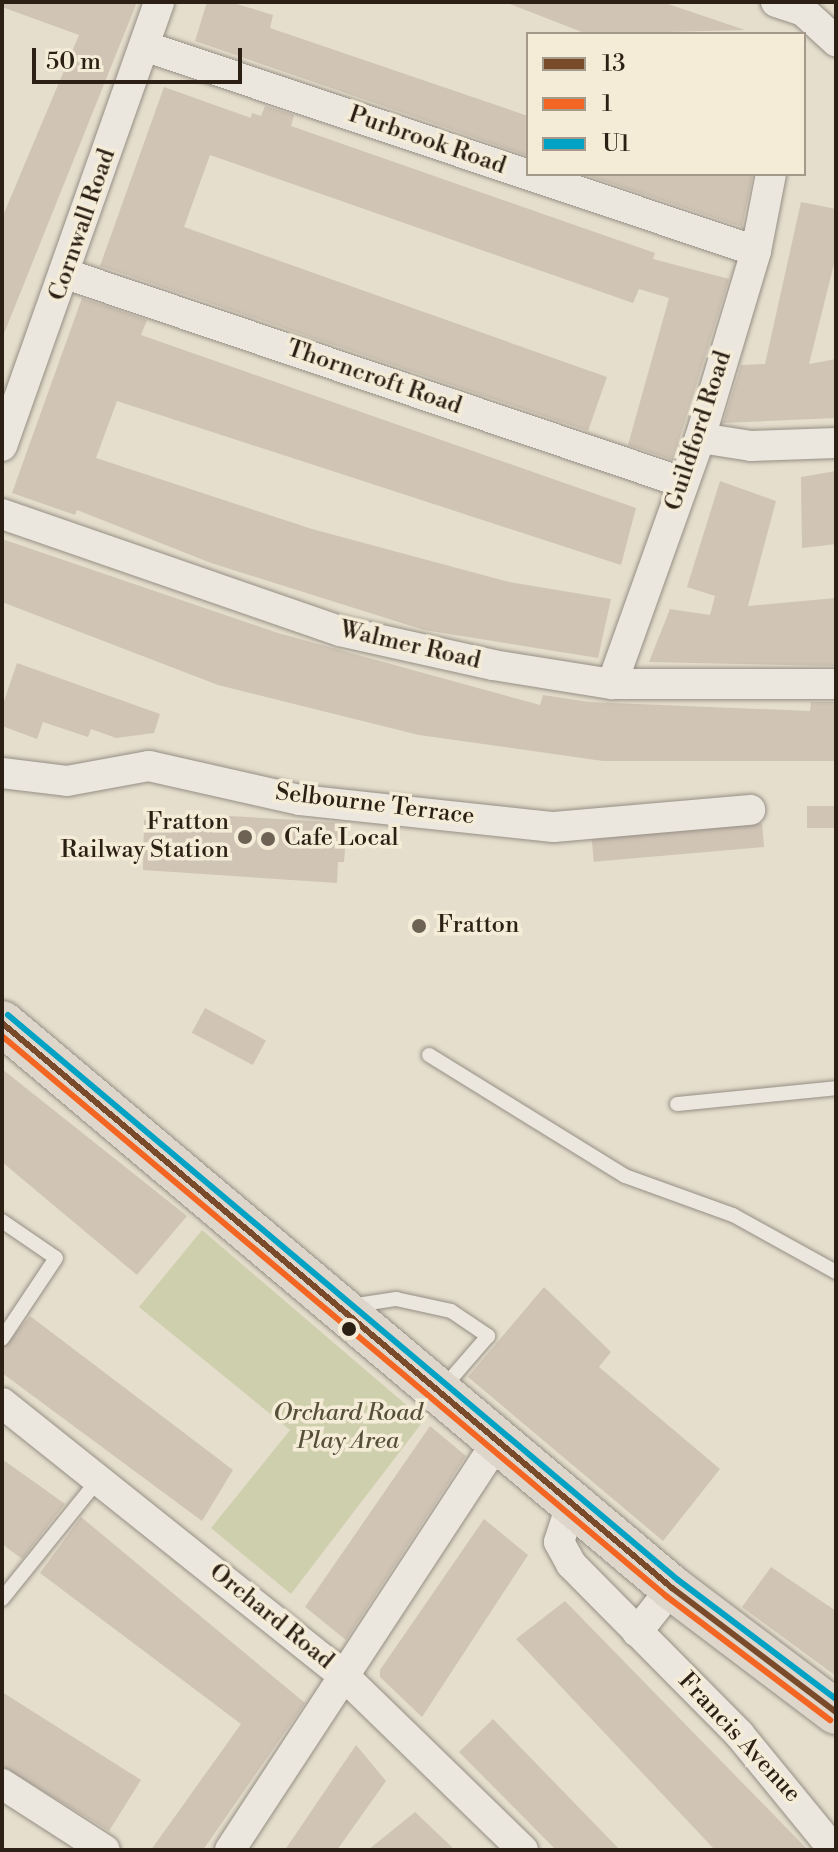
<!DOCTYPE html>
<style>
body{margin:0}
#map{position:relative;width:838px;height:1852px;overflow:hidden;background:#e5decd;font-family:"Libre Bodoni",serif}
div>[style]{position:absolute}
.green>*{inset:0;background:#cecfad}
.building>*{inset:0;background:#d0c4b5;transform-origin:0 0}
.roads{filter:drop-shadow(0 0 2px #958f84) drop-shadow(0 0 2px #958f84)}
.lane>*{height:14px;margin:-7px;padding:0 7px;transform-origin:7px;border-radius:7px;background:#ebe6de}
.street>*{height:30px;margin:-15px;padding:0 15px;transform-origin:15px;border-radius:15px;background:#ebe6de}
.primary>*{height:44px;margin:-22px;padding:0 22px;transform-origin:22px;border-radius:22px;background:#ded6ca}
.bus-1>*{height:6px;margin:-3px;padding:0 3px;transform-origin:3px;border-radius:3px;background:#7a4b2a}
.bus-2>*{height:6px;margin:-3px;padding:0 3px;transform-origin:3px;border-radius:3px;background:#f26522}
.bus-3>*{height:6px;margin:-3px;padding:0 3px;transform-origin:3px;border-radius:3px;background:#02a2c5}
.dots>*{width:22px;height:22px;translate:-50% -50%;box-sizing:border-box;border:4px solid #f5ecd8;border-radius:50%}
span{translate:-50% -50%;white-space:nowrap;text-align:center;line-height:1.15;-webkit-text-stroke:7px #f5ecd8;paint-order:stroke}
.street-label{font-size:24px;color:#2c1f13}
.poi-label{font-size:24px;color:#2c1f13}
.right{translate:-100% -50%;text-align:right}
.left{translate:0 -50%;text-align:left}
.park-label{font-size:24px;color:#575039;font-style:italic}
.frame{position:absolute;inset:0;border:4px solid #2c1f13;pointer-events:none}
.legend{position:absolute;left:526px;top:32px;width:280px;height:144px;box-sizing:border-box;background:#f5ecd8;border:2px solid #a59a89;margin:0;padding:10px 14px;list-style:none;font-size:24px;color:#2c1f13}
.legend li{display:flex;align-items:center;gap:16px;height:40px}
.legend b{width:40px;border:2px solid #a59a89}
.scale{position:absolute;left:32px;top:48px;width:210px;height:36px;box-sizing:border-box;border:4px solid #2c1f13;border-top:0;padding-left:10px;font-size:24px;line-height:28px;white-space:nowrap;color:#2c1f13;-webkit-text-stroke:6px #f5ecd8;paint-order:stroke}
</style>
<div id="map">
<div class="green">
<div style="clip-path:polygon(202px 1230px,424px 1420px,291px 1594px,211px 1528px,290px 1430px,139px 1307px)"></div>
</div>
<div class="building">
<div style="clip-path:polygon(2px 2px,137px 2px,3px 336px,2px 218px,79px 35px,2px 7px)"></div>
<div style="clip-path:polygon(207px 2px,230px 2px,273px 15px,270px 28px,528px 116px,528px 156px,195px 41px)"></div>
<div style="clip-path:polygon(505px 2px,662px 2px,745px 30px,587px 34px)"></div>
<div style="clip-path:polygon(164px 87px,251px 118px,252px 113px,261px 116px,265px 106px,294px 115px,291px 126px,655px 253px,653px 259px,729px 279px,673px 460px,628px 445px,669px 298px,639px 289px,633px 303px,210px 155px,184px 227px,607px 377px,588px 431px,100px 266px)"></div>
<div style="clip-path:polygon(583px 174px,753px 174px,742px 227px)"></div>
<div style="clip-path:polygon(801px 202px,836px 209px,836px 256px,809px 364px,836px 359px,836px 418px,723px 423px,741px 365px,765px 364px)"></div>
<div style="clip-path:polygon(82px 298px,147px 320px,141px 335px,636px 508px,621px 565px,117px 401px,96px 458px,312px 529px,509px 582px,611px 599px,598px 658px,424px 630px,211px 563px,77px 510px,75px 515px,12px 493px)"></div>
<div style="clip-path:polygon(836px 471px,836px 544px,802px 548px,801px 477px)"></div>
<div style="clip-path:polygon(720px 481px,776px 501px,748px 606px,836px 598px,836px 666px,649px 662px,670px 609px,710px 615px,715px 596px,687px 587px)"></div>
<div style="clip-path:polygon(2px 539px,278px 633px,540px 705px,543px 695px,589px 702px,810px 711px,811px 702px,836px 702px,836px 761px,603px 761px,419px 735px,218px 685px,2px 602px)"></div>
<div style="clip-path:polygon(17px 663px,160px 714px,154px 733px,116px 738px,91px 729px,88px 737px,43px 722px,37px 739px,2px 726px,2px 707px)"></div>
<div style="left:807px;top:806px;width:29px;height:22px"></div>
<div style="clip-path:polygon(229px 816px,347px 823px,344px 862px,338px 862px,337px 883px,143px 870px,144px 820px,228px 825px)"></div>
<div style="left:762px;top:823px;width:24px;height:171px;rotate:85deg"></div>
<div style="left:205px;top:1008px;width:69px;height:28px;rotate:28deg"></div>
<div style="clip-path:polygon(2px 1069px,187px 1216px,137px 1275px,2px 1162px)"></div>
<div style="clip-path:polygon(544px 1287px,611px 1352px,599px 1367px,720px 1469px,663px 1541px,468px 1377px)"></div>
<div style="clip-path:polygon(30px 1316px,233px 1470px,202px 1521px,2px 1373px,2px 1349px)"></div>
<div style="clip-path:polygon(430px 1426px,466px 1456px,346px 1640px,305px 1607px)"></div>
<div style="clip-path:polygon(2px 1459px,65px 1504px,22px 1559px,2px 1544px)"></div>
<div style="clip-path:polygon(81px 1517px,305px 1703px,203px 1850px,151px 1850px,241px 1724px,40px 1573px)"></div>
<div style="clip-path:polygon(484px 1519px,528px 1555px,422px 1717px,380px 1677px,380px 1670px)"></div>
<div style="clip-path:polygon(771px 1567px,836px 1611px,836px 1676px,742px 1607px)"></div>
<div style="clip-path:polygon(565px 1601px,808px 1850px,715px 1850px,516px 1639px)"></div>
<div style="clip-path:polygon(2px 1692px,141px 1780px,109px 1831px,2px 1766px)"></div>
<div style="clip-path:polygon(493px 1719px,620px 1850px,556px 1850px,459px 1752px)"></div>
<div style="clip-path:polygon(356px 1745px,386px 1781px,337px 1850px,285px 1850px)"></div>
<div style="clip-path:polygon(415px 1812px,455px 1850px,368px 1850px)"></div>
</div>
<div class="roads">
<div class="lane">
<div style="left:429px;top:1055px;width:230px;rotate:31.7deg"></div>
<div style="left:625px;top:1176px;width:115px;rotate:19.9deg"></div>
<div style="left:733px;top:1215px;width:118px;rotate:29deg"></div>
<div style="left:677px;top:1104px;width:160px;rotate:-5.7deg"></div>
<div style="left:2px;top:1221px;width:65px;rotate:34.4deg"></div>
<div style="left:56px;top:1258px;width:97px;rotate:123.7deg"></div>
<div style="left:350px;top:1306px;width:47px;rotate:-8.7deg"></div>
<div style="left:396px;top:1299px;width:56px;rotate:12.3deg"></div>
<div style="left:451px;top:1311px;width:45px;rotate:34deg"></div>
<div style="left:488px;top:1336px;width:69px;rotate:130.9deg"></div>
<div style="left:2px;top:1599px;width:153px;rotate:-51.1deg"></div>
</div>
<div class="street">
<div style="left:776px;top:2px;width:28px;rotate:18deg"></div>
<div style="left:803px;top:11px;width:45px;rotate:42.3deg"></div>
<div style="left:144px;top:46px;width:645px;rotate:18.52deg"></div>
<div style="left:66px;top:274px;width:650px;rotate:18.66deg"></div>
<div style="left:700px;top:438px;width:52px;rotate:8.9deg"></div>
<div style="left:751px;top:446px;width:85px;rotate:-2deg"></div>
<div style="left:2px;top:446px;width:471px;rotate:-70.5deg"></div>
<div style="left:2px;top:514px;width:358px;rotate:19.1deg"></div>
<div style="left:340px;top:631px;width:157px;rotate:12.5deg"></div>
<div style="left:493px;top:665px;width:121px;rotate:9.1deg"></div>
<div style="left:612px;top:684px;width:224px"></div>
<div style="left:612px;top:684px;width:261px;rotate:-70.3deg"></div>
<div style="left:700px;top:438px;width:195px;rotate:-73.3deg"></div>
<div style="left:756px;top:251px;width:78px;rotate:-79deg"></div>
<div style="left:2px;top:773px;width:65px;rotate:7deg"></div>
<div style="left:67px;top:781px;width:83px;rotate:-10.4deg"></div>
<div style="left:149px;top:766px;width:155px;rotate:12.7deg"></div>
<div style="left:300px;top:800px;width:255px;rotate:6.1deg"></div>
<div style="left:554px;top:827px;width:197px;rotate:-5deg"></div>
<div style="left:2px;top:1403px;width:436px;rotate:38.6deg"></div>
<div style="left:343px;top:1675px;width:251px;rotate:44.2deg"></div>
<div style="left:572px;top:1502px;width:42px;rotate:108deg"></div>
<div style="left:559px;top:1542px;width:25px;rotate:61deg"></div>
<div style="left:571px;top:1564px;width:240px;rotate:45.3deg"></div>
<div style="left:740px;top:1735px;width:149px;rotate:50.7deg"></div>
<div style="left:637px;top:1632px;width:56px;rotate:-51.5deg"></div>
<div style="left:2px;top:1784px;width:122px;rotate:32.7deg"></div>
<div style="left:230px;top:1850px;width:490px;rotate:-56.8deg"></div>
</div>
<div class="primary">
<div style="left:2px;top:1023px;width:876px;rotate:40.14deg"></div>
<div style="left:672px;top:1588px;width:206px;rotate:37.1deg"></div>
</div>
</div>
<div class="bus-1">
<div style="left:2px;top:1023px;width:876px;rotate:40.14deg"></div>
<div style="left:672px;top:1588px;width:206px;rotate:37.1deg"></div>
</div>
<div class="bus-2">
<div style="left:2px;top:1036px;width:869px;rotate:40.14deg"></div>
<div style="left:666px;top:1596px;width:206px;rotate:37.1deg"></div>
</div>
<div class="bus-3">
<div style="left:8px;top:1015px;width:876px;rotate:40.14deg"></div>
<div style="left:678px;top:1580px;width:198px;rotate:37deg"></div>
</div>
<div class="dots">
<div style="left:245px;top:837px;background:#6d6254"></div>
<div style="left:268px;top:839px;background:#6d6254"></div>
<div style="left:419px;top:926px;background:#6d6254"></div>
<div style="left:349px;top:1329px;background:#2c1f13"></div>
</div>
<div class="street-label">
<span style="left:427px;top:141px;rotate:19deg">Purbrook Road</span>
<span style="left:83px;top:225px;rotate:-71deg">Cornwall Road</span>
<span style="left:374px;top:378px;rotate:19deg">Thorncroft Road</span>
<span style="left:699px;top:431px;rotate:-72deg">Guildford Road</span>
<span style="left:410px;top:646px;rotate:13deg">Walmer Road</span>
<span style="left:375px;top:805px;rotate:7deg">Selbourne Terrace</span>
<span style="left:271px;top:1617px;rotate:39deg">Orchard Road</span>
<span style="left:739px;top:1738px;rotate:47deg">Francis Avenue</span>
</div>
<div class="poi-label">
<span class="right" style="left:229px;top:837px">Fratton<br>Railway Station</span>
<span class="left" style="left:284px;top:839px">Cafe Local</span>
<span class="left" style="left:437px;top:926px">Fratton</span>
</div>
<div class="park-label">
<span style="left:348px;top:1428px">Orchard Road<br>Play Area</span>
</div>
<div class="frame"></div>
<ul class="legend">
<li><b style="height:10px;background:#7a4b2a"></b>13</li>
<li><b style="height:10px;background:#f26522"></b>1</li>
<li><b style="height:10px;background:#02a2c5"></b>U1</li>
</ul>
<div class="scale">50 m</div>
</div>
